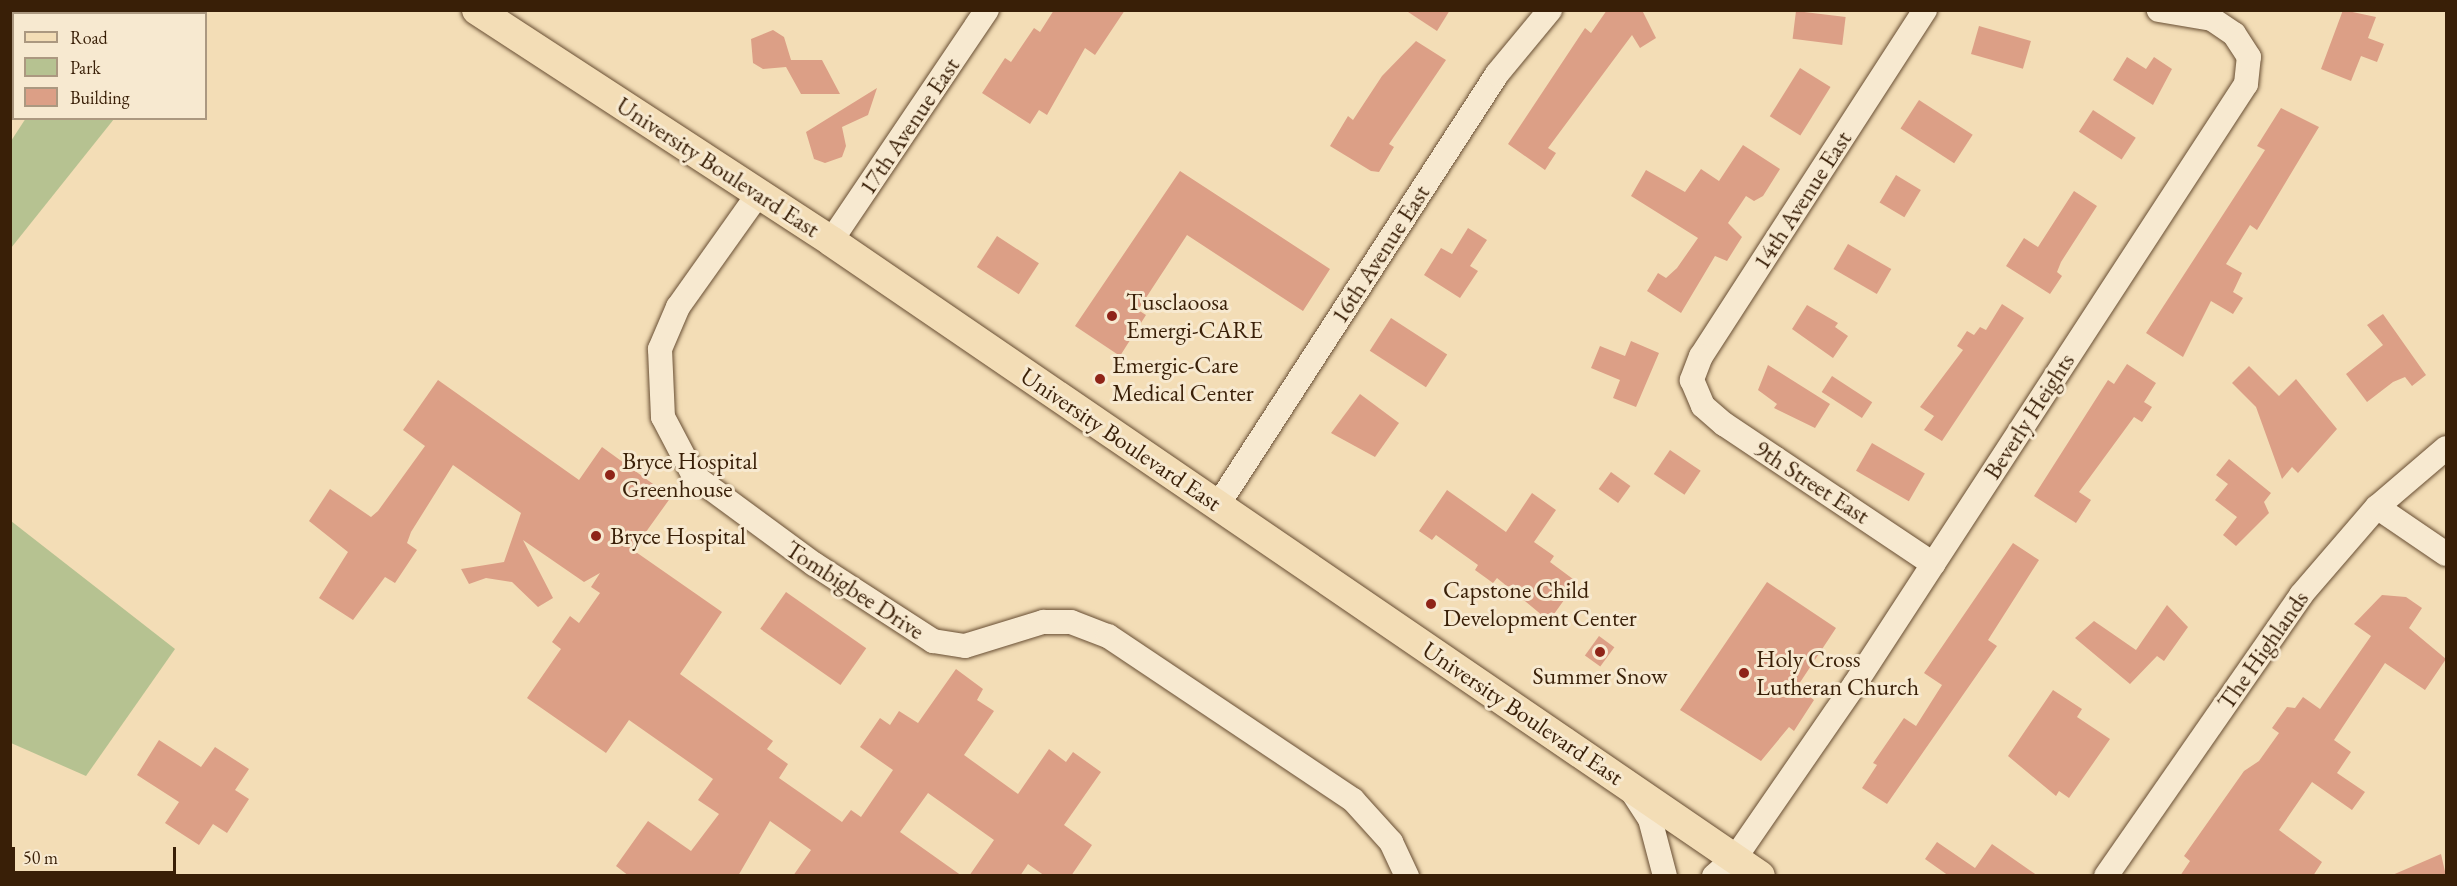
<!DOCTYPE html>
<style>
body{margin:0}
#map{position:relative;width:2457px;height:886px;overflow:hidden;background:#f3ddb6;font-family:"EB Garamond",serif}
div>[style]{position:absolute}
.green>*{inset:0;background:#b6c291}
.building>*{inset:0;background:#dc9f86;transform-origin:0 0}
.roads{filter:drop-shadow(0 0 2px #684e33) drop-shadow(0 0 2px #684e33)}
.minor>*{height:24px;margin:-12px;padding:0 12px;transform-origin:12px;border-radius:12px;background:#f7e9d0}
.major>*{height:30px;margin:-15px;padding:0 15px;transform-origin:15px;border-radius:15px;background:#f3ddb6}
.rail>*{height:7px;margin-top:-3.5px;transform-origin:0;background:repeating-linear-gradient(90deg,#f7e9d0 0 14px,#391f07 0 28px);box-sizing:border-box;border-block:2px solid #391f07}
.dots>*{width:16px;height:16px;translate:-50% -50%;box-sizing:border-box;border:3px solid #f7e9d0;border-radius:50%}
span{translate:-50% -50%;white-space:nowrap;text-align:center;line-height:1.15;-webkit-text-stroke:6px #f7e9d0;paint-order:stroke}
.street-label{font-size:24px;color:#391f07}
.poi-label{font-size:24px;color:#391f07}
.left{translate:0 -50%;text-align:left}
.frame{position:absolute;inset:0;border:12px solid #391f07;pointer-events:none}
.legend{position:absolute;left:12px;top:12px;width:195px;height:108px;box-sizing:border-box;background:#f7e9d0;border:2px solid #ab9880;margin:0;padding:8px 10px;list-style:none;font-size:18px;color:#391f07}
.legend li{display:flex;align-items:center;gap:12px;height:30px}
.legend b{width:30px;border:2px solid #ab9880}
.scale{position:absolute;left:12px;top:847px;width:164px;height:27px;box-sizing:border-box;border:3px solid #391f07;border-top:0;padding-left:8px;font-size:18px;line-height:21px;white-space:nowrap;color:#391f07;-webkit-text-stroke:4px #f7e9d0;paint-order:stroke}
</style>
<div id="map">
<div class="green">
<div style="clip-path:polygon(26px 118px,114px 119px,11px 248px,11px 141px)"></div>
<div style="clip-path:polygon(11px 521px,175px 649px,86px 776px,11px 743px)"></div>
</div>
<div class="building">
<div style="clip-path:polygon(1054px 10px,1125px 10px,1095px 55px,1085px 48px,1047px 115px,1039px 110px,1030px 124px,982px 93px,1005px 58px,1011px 62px,1034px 28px,1040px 32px)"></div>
<div style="clip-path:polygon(1405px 10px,1450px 10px,1437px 31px)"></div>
<div style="clip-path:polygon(1607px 10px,1642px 10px,1656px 38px,1640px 48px,1632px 35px,1548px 148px,1556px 153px,1545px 170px,1508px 144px,1585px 28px,1591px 33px)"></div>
<div style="clip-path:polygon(2343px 10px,2376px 17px,2368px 38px,2384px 44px,2377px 62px,2361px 56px,2351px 81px,2321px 69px)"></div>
<div style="left:1796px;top:11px;width:50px;height:28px;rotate:7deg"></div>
<div style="left:1979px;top:26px;width:54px;height:29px;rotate:16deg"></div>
<div style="clip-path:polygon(773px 30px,784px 37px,791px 60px,822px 60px,840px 94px,801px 94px,786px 67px,763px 69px,753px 63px,751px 39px)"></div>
<div style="clip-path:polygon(1416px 41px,1446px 60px,1389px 144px,1394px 147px,1379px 172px,1371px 171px,1330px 146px,1348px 116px,1353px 120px,1382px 76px)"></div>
<div style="clip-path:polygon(2127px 57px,2146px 69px,2154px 57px,2172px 69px,2153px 105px,2113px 80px)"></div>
<div style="left:1800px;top:68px;width:36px;height:57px;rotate:32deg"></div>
<div style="clip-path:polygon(877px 88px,868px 115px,842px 127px,846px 146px,842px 157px,825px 163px,814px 159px,806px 132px)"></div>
<div style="left:1919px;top:100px;width:64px;height:34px;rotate:33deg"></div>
<div style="clip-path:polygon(2281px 108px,2319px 127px,2257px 230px,2250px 225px,2226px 264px,2242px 273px,2233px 292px,2243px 298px,2233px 314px,2211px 301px,2183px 357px,2146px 333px,2265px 150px,2257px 146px)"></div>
<div style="left:2093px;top:110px;width:51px;height:26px;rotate:33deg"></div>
<div style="clip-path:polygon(1743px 145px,1780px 169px,1763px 196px,1754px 201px,1746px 196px,1728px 223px,1742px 237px,1727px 261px,1715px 256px,1681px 313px,1647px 291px,1658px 273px,1666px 278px,1677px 268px,1698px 238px,1631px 196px,1646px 170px,1685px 192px,1701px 169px,1719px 181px)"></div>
<div style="clip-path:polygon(1180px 171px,1330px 269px,1303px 311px,1187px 235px,1138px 310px,1146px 315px,1120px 356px,1075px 326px)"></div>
<div style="left:1896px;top:175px;width:29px;height:32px;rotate:31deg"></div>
<div style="clip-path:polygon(2074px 191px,2097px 206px,2061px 262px,2057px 272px,2062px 276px,2050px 294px,2006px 266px,2024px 238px,2038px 247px)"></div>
<div style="clip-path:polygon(1468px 228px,1487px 240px,1470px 266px,1478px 271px,1460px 298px,1424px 275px,1441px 248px,1452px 254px)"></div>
<div style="left:997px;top:236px;width:50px;height:37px;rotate:33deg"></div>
<div style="left:1848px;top:244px;width:50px;height:29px;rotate:30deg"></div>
<div style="clip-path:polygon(2002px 304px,2024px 318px,1942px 441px,1924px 430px,1934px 416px,1920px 407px,1963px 350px,1957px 346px,1967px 331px,1974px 335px,1980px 327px,1986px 330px)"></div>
<div style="clip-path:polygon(1807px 305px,1838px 323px,1835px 327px,1848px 336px,1833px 358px,1792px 329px)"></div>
<div style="clip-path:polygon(2383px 314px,2426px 375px,2412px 386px,2405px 377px,2393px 382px,2367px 402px,2346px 374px,2383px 345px,2367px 325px)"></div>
<div style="left:1391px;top:318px;width:67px;height:39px;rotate:33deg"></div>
<div style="clip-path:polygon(1631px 341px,1659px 353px,1636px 407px,1613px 398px,1620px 380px,1591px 368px,1600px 346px,1625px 356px)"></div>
<div style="clip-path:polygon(2127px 364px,2156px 383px,2144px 402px,2152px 407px,2142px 422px,2134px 417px,2079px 492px,2091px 500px,2076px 523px,2034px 496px,2108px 380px,2114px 384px)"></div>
<div style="clip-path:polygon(1768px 365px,1830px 404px,1815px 428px,1774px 408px,1777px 404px,1758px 390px)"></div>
<div style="clip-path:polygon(2249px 366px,2279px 396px,2296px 379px,2337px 429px,2298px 473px,2292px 467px,2282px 479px,2256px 407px,2232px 383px)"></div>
<div style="left:1832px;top:376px;width:48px;height:19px;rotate:33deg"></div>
<div style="clip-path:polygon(438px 380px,579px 480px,602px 447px,671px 497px,633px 550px,722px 612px,680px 674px,773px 741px,767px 749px,788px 764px,779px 778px,842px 822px,851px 810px,861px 817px,893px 770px,860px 747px,880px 718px,890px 725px,899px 711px,918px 723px,956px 669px,983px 689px,977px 700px,994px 711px,964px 755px,1018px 794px,1049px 749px,1066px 762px,1073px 752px,1101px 772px,1064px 825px,1092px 845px,1071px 876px,1045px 876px,1028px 864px,1020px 876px,969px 876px,994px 840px,928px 793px,900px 832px,962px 876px,793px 876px,811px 850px,770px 821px,738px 876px,629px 876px,616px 866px,648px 821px,691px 851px,719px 814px,698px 800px,713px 779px,629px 720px,606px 753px,527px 698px,561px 649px,552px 642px,570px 616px,579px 623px,600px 593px,591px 587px,600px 573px,584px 582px,523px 540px,553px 598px,538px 607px,512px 582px,486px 578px,469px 584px,461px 569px,504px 562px,521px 513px,453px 465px,411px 532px,407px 543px,417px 550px,395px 583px,385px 577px,353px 620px,319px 598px,348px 552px,309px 521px,330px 489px,371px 517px,378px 511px,425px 446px,403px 430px)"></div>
<div style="clip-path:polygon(1360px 394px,1399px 423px,1375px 457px,1331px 433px)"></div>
<div style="left:1872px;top:443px;width:61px;height:32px;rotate:30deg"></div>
<div style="left:1670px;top:450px;width:37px;height:29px;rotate:34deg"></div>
<div style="clip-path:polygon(2229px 459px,2271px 493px,2264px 502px,2269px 513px,2236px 546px,2223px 535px,2237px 517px,2215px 500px,2228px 484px,2216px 475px)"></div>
<div style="left:1611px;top:472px;width:24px;height:21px;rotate:36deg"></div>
<div style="clip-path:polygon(1447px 490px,1506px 532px,1532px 493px,1556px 510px,1534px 542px,1554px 556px,1550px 562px,1577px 582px,1549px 621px,1497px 578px,1493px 583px,1475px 570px,1478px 565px,1436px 535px,1432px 540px,1419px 531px)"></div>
<div style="clip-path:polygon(2013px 543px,2039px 560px,1988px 640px,1997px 646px,1887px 804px,1862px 788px,1877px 765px,1873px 763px,1904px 718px,1916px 726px,1942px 685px,1924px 673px)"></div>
<div style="clip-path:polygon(1767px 582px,1836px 628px,1797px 687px,1814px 700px,1794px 731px,1789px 727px,1761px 761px,1680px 710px)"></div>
<div style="left:786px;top:592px;width:98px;height:45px;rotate:35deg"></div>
<div style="clip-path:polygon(2382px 595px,2406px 597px,2422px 608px,2409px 628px,2446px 659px,2425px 690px,2385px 663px,2334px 740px,2351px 752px,2337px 773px,2365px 792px,2352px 810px,2312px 782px,2279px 830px,2322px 862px,2313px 876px,2180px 876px,2190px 861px,2184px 856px,2244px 771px,2259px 761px,2279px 733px,2272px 728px,2287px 707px,2295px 708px,2303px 697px,2320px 709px,2371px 636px,2354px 624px)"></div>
<div style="clip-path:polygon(2167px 605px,2188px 627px,2164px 661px,2157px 656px,2130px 684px,2075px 638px,2094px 621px,2136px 650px)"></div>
<div style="left:1599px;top:636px;width:19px;height:24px;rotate:36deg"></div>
<div style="clip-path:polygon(2053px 690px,2082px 709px,2077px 717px,2110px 739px,2069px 798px,2059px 791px,2056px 796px,2008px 756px)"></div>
<div style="clip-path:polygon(159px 740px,201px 767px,215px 747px,249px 769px,235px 790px,249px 799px,227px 833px,213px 824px,199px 845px,165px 823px,179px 802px,137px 775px)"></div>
<div style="clip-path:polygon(1937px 842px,1975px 868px,1992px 844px,2038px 876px,1949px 876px,1925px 859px)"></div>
<div style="clip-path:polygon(2441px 854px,2446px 876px,2390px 876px)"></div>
</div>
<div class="roads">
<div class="minor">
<div style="left:1925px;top:10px;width:412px;rotate:122.9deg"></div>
<div style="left:1701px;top:356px;width:26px;rotate:111deg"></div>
<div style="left:1692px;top:380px;width:28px;rotate:67deg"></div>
<div style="left:1703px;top:406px;width:28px;rotate:41deg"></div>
<div style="left:1724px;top:424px;width:252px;rotate:33.8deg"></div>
<div style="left:759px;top:193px;width:140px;rotate:125.4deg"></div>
<div style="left:678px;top:307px;width:46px;rotate:113.2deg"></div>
<div style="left:660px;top:349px;width:68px;rotate:87.5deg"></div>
<div style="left:663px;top:417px;width:67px;rotate:62.3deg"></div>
<div style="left:694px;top:476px;width:149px;rotate:36.3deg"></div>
<div style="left:814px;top:564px;width:142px;rotate:32.9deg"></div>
<div style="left:933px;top:641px;width:32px;rotate:9deg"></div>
<div style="left:965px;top:646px;width:82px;rotate:-17.1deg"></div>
<div style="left:1043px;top:622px;width:28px"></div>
<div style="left:1071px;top:622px;width:40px;rotate:21deg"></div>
<div style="left:1108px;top:636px;width:295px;rotate:33.8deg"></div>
<div style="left:1353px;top:800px;width:57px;rotate:47.9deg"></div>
<div style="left:1391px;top:842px;width:38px;rotate:65deg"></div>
<div style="left:831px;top:241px;width:279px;rotate:-56deg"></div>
<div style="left:1218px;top:505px;width:513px;rotate:-57.08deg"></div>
<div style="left:1497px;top:74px;width:83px;rotate:-50.4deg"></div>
<div style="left:2377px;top:507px;width:83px;rotate:34.3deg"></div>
<div style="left:1633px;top:793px;width:31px;rotate:57deg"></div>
<div style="left:1650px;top:819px;width:59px;rotate:75.3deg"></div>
<div style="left:1714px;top:876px;width:28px;rotate:-41deg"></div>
<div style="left:1735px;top:858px;width:211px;rotate:-55.4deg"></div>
<div style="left:1855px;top:684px;width:716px;rotate:-56.91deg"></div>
<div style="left:2246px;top:84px;width:27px;rotate:-84deg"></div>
<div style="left:2249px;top:57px;width:27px;rotate:-123deg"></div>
<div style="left:2234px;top:34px;width:27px;rotate:-146deg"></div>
<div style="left:2212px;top:19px;width:54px;rotate:-170.4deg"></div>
<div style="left:2106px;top:876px;width:342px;rotate:-55.2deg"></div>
<div style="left:2301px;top:595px;width:116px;rotate:-49.2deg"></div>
<div style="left:2377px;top:507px;width:91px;rotate:-40.5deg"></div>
</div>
<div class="major">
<div style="left:477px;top:10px;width:423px;rotate:33.1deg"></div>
<div style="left:831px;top:241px;width:1125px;rotate:34.35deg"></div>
</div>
</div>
<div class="rail">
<div style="left:78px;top:14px;width:5px;rotate:-53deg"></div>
<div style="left:10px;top:107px;width:6px;rotate:-51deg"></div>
</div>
<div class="dots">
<div style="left:1112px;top:316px;background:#8f2418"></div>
<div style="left:1100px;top:379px;background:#8f2418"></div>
<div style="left:610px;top:475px;background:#8f2418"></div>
<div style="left:596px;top:536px;background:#8f2418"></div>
<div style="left:1431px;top:604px;background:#8f2418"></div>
<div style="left:1600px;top:652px;background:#8f2418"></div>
<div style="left:1744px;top:673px;background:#8f2418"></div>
</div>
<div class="street-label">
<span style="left:909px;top:126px;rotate:-56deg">17th Avenue East</span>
<span style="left:718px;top:167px;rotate:33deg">University Boulevard East</span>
<span style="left:1802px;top:200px;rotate:-57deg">14th Avenue East</span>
<span style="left:1380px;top:254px;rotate:-57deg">16th Avenue East</span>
<span style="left:2029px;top:416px;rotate:-57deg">Beverly Heights</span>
<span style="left:1121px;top:439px;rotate:34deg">University Boulevard East</span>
<span style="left:1812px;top:482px;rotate:33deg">9th Street East</span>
<span style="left:855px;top:590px;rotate:33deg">Tombigbee Drive</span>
<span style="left:2263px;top:650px;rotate:-55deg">The Highlands</span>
<span style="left:1523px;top:713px;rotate:34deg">University Boulevard East</span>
</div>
<div class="poi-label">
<span class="left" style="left:1126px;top:316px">Tusclaoosa<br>Emergi-CARE</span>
<span class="left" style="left:1112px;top:379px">Emergic-Care<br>Medical Center</span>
<span class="left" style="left:622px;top:475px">Bryce Hospital<br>Greenhouse</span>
<span class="left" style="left:610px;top:536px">Bryce Hospital</span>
<span class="left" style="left:1443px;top:604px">Capstone Child<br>Development Center</span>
<span class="left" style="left:1756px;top:673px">Holy Cross<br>Lutheran Church</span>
<span style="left:1600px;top:676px">Summer Snow</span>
</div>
<div class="frame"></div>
<ul class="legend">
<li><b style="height:8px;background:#f3ddb6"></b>Road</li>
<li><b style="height:16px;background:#b6c291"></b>Park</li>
<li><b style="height:16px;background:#dc9f86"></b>Building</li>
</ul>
<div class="scale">50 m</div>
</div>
